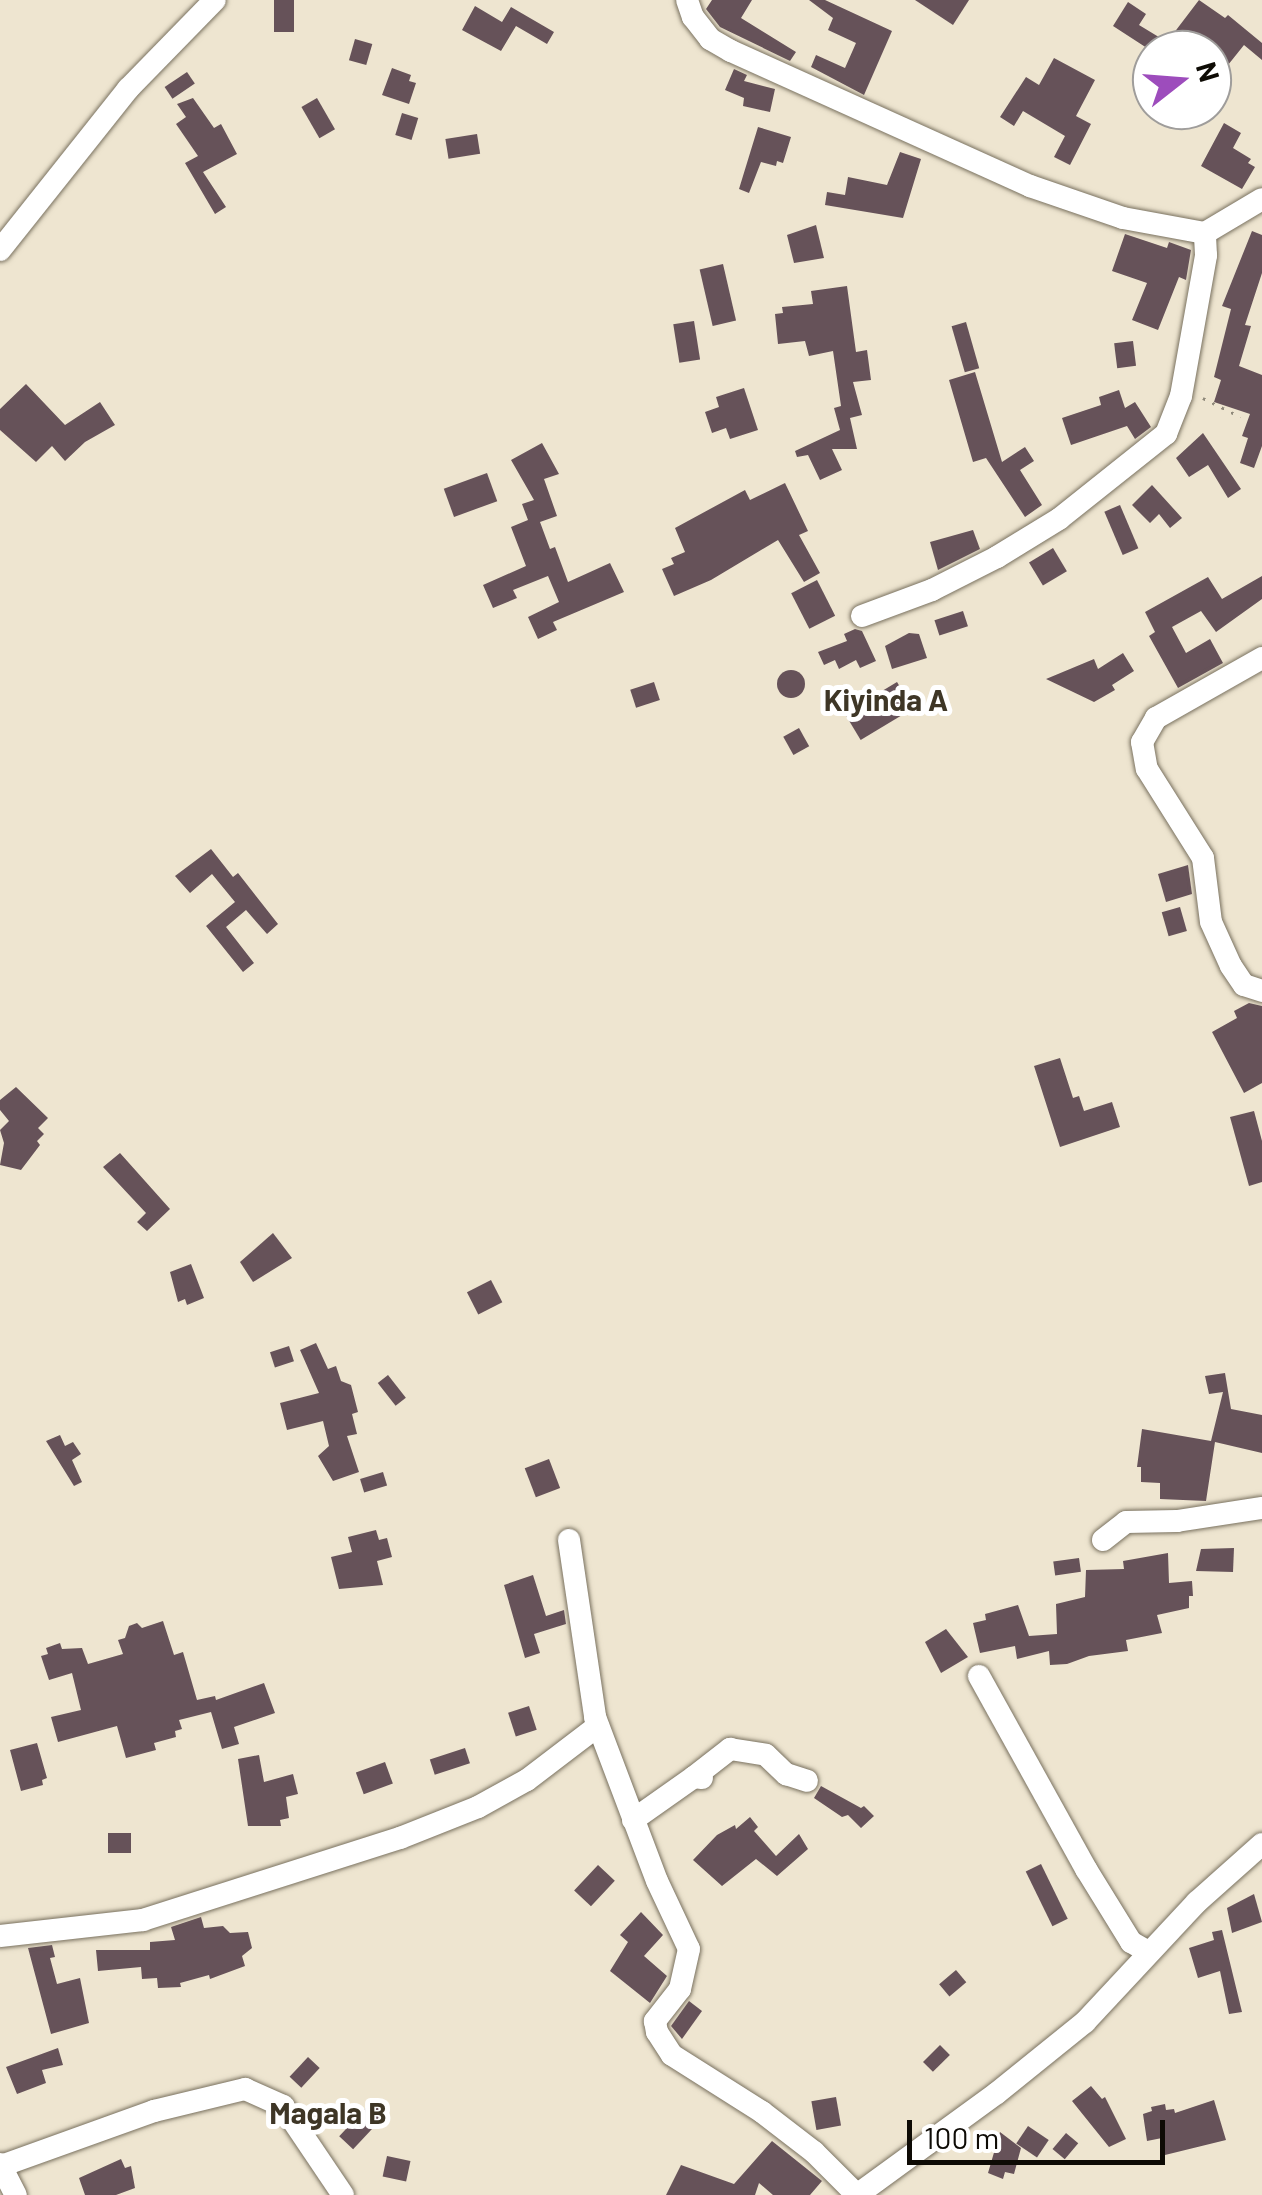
<!DOCTYPE html>
<style>
body{margin:0}
#map{position:relative;width:1262px;height:2195px;overflow:hidden;background:#eee5d0;font-family:Barlow,sans-serif}
div>[style]{position:absolute}
.building>*{inset:0;background:#665259;transform-origin:0 0}
.round{border-radius:50%}
.path>*{height:2.5px;margin-top:-1.25px;transform-origin:0;background:repeating-linear-gradient(90deg,#908a7b 0 2.5px,transparent 0 10.5px)}
.roads{filter:drop-shadow(0 0 2px #79715f) drop-shadow(0 0 2px #79715f)}
.minor>*{height:22px;margin:-11px;padding:0 11px;transform-origin:11px;border-radius:11px;background:#fff}
span{translate:-50% -50%;white-space:nowrap;text-align:center;line-height:1.15;-webkit-text-stroke:10px #fff;paint-order:stroke}
.quarter-label{font-size:30px;color:#3e3626;font-weight:700}
.north{position:absolute;left:1132px;top:30px;width:100px;height:100px;box-sizing:border-box;background:#fff;border:2px solid #9f9d9b;border-radius:50%;rotate:73deg;font-size:28px;font-weight:700;line-height:40px;text-align:center;color:#0e0b05}
.north::after{content:'';display:block;margin:auto;width:35px;height:45px;background:#9d4cbc;clip-path:polygon(50% 0,100% 100%,50% 72%,0 100%)}
.scale{position:absolute;left:907px;top:2120px;width:258px;height:45px;box-sizing:border-box;border:5px solid #0e0b05;border-top:0;padding-left:12px;font-size:30px;line-height:35px;white-space:nowrap;color:#0e0b05;-webkit-text-stroke:8px #fff;paint-order:stroke}
</style>
<div id="map">
<div class="building">
<div style="left:274px;top:0;width:20px;height:32px"></div>
<div style="clip-path:polygon(712px 0,752px 0,741px 18px,796px 52px,790px 61px,720px 27px,706px 9px)"></div>
<div style="clip-path:polygon(809px 0,825px 0,892px 31px,864px 95px,811px 67px,816px 55px,845px 68px,856px 43px,828px 30px,833px 18px)"></div>
<div style="clip-path:polygon(915px 0,969px 0,953px 25px)"></div>
<div style="clip-path:polygon(1199px 0,1225px 18px,1228px 15px,1262px 43px,1262px 60px,1244px 45px,1212px 85px,1212px 50px,1150px 50px,1113px 26px,1128px 2px,1146px 14px,1139px 25px,1167px 42px)"></div>
<div style="clip-path:polygon(475px 6px,502px 22px,511px 7px,554px 32px,547px 44px,516px 26px,501px 51px,462px 30px)"></div>
<div style="left:355px;top:39px;width:18px;height:22px;rotate:16deg"></div>
<div style="clip-path:polygon(1054px 58px,1095px 80px,1076px 116px,1091px 124px,1070px 165px,1054px 157px,1065px 136px,1023px 111px,1014px 126px,1000px 117px,1026px 77px,1039px 85px)"></div>
<div style="clip-path:polygon(392px 68px,411px 75px,409px 81px,416px 83px,409px 104px,382px 95px)"></div>
<div style="clip-path:polygon(734px 69px,747px 75px,744px 81px,775px 89px,770px 112px,743px 106px,744px 98px,725px 90px)"></div>
<div style="left:187px;top:72px;width:14px;height:27px;rotate:56deg"></div>
<div style="clip-path:polygon(193px 98px,214px 128px,221px 124px,237px 154px,203px 172px,226px 207px,215px 214px,185px 163px,198px 156px,176px 124px,186px 117px,177px 104px)"></div>
<div style="left:317px;top:98px;width:36px;height:18px;rotate:60deg"></div>
<div style="left:402px;top:113px;width:17px;height:23px;rotate:17deg"></div>
<div style="clip-path:polygon(1224px 123px,1241px 133px,1233px 148px,1251px 159px,1248px 163px,1255px 167px,1242px 189px,1201px 166px)"></div>
<div style="clip-path:polygon(758px 127px,791px 137px,783px 163px,777px 161px,776px 166px,761px 162px,749px 193px,739px 189px)"></div>
<div style="left:477px;top:134px;width:20px;height:32px;rotate:81deg"></div>
<div style="clip-path:polygon(900px 152px,921px 159px,903px 218px,825px 205px,827px 192px,845px 195px,848px 177px,887px 185px)"></div>
<div style="clip-path:polygon(816px 225px,824px 258px,794px 263px,787px 235px)"></div>
<div style="clip-path:polygon(1252px 231px,1262px 235px,1262px 273px,1245px 325px,1251px 326px,1239px 366px,1262px 375px,1262px 446px,1254px 468px,1240px 463px,1248px 438px,1242px 436px,1250px 414px,1214px 402px,1221px 380px,1214px 377px,1231px 309px,1222px 306px)"></div>
<div style="clip-path:polygon(1125px 234px,1167px 248px,1169px 242px,1191px 250px,1186px 280px,1179px 277px,1158px 330px,1132px 320px,1147px 283px,1112px 271px)"></div>
<div style="left:723px;top:264px;width:58px;height:24px;rotate:77deg"></div>
<div style="clip-path:polygon(847px 286px,856px 352px,867px 350px,871px 380px,853px 382px,862px 415px,850px 418px,857px 449px,832px 449px,842px 470px,820px 480px,808px 455px,797px 457px,795px 451px,840px 430px,834px 408px,841px 406px,833px 351px,809px 356px,805px 341px,778px 344px,775px 314px,783px 313px,782px 307px,813px 304px,811px 291px)"></div>
<div style="left:694px;top:321px;width:39px;height:21px;rotate:81deg"></div>
<div style="left:966px;top:322px;width:48px;height:15px;rotate:74deg"></div>
<div style="left:1133px;top:341px;width:25px;height:19px;rotate:83deg"></div>
<div style="clip-path:polygon(975px 372px,1002px 462px,1025px 447px,1034px 461px,1020px 470px,1042px 505px,1025px 517px,986px 458px,973px 462px,949px 380px)"></div>
<div style="clip-path:polygon(26px 384px,65px 425px,100px 402px,115px 425px,85px 442px,65px 461px,52px 446px,36px 462px,0 430px,0 409px)"></div>
<div style="clip-path:polygon(744px 388px,758px 430px,730px 439px,726px 428px,712px 433px,705px 412px,719px 407px,716px 397px)"></div>
<div style="clip-path:polygon(1119px 390px,1125px 408px,1135px 402px,1151px 427px,1135px 439px,1127px 426px,1071px 445px,1062px 418px,1101px 405px,1099px 397px)"></div>
<div style="clip-path:polygon(1203px 433px,1241px 489px,1228px 498px,1208px 465px,1189px 477px,1176px 458px)"></div>
<div style="clip-path:polygon(542px 443px,559px 474px,544px 479px,557px 516px,540px 522px,550px 549px,555px 547px,568px 582px,610px 563px,624px 592px,553px 622px,557px 630px,538px 639px,528px 617px,559px 602px,548px 576px,513px 590px,517px 598px,493px 608px,483px 585px,526px 566px,511px 527px,528px 520px,522px 504px,534px 500px,511px 460px)"></div>
<div style="left:487px;top:473px;width:30px;height:46px;rotate:70deg"></div>
<div style="clip-path:polygon(785px 483px,808px 531px,799px 535px,820px 573px,804px 582px,778px 540px,711px 580px,674px 596px,662px 569px,674px 564px,671px 558px,685px 552px,675px 528px,745px 490px,750px 500px)"></div>
<div style="clip-path:polygon(1152px 485px,1182px 518px,1170px 528px,1159px 514px,1150px 523px,1132px 505px)"></div>
<div style="left:1120px;top:505px;width:47px;height:17px;rotate:67deg"></div>
<div style="clip-path:polygon(973px 530px,980px 549px,938px 570px,930px 542px)"></div>
<div style="left:1053px;top:548px;width:27px;height:28px;rotate:59deg"></div>
<div style="clip-path:polygon(1262px 576px,1262px 599px,1216px 632px,1201px 611px,1172px 627px,1186px 653px,1210px 639px,1223px 663px,1178px 688px,1149px 636px,1155px 632px,1145px 612px,1208px 577px,1222px 599px)"></div>
<div style="left:817px;top:580px;width:40px;height:29px;rotate:63deg"></div>
<div style="left:963px;top:611px;width:16px;height:30px;rotate:72deg"></div>
<div style="clip-path:polygon(855px 629px,862px 631px,876px 661px,860px 668px,856px 660px,839px 669px,835px 660px,824px 665px,818px 652px,847px 641px,844px 634px)"></div>
<div style="clip-path:polygon(909px 633px,919px 634px,927px 658px,892px 669px,885px 646px)"></div>
<div style="clip-path:polygon(1123px 653px,1134px 671px,1112px 685px,1115px 690px,1094px 702px,1046px 679px,1094px 659px,1098px 669px)"></div>
<div class="round" style="left:777px;top:670px;width:28px;height:28px"></div>
<div style="left:654px;top:682px;width:19px;height:25px;rotate:72deg"></div>
<div style="left:897px;top:682px;width:31px;height:61px;rotate:59deg"></div>
<div style="left:799px;top:728px;width:21px;height:18px;rotate:61deg"></div>
<div style="clip-path:polygon(211px 849px,233px 877px,238px 873px,278px 924px,267px 934px,246px 910px,226px 927px,254px 963px,243px 972px,206px 926px,235px 902px,212px 874px,190px 893px,175px 876px)"></div>
<div style="clip-path:polygon(1188px 865px,1192px 894px,1166px 902px,1158px 874px)"></div>
<div style="left:1180px;top:907px;width:25px;height:19px;rotate:74deg"></div>
<div style="clip-path:polygon(1249px 1003px,1262px 1006px,1262px 1083px,1244px 1093px,1212px 1032px,1237px 1018px,1234px 1011px)"></div>
<div style="clip-path:polygon(1060px 1058px,1073px 1098px,1079px 1096px,1084px 1111px,1112px 1102px,1120px 1127px,1060px 1147px,1034px 1066px)"></div>
<div style="clip-path:polygon(16px 1087px,48px 1118px,38px 1128px,44px 1134px,37px 1141px,40px 1145px,21px 1170px,0 1165px,4px 1143px,0 1130px,9px 1121px,0 1110px,0 1100px)"></div>
<div style="clip-path:polygon(1254px 1111px,1262px 1141px,1262px 1182px,1249px 1186px,1230px 1117px)"></div>
<div style="clip-path:polygon(120px 1153px,170px 1209px,147px 1231px,137px 1222px,146px 1213px,103px 1167px)"></div>
<div style="clip-path:polygon(273px 1233px,292px 1258px,253px 1282px,240px 1262px)"></div>
<div style="clip-path:polygon(191px 1264px,204px 1298px,187px 1305px,185px 1299px,178px 1302px,170px 1272px)"></div>
<div style="left:491px;top:1280px;width:25px;height:27px;rotate:63deg"></div>
<div style="clip-path:polygon(316px 1343px,328px 1369px,336px 1366px,341px 1381px,351px 1385px,358px 1412px,352px 1414px,357px 1434px,347px 1436px,359px 1472px,333px 1481px,318px 1456px,329px 1446px,323px 1421px,287px 1430px,280px 1403px,319px 1393px,300px 1350px)"></div>
<div style="left:289px;top:1346px;width:16px;height:20px;rotate:72deg"></div>
<div style="clip-path:polygon(1225px 1373px,1231px 1409px,1262px 1415px,1262px 1453px,1215px 1442px,1206px 1501px,1160px 1499px,1160px 1483px,1141px 1482px,1141px 1467px,1137px 1467px,1142px 1429px,1211px 1441px,1223px 1392px,1209px 1394px,1205px 1376px)"></div>
<div style="left:388px;top:1375px;width:29px;height:13px;rotate:52deg"></div>
<div style="clip-path:polygon(60px 1435px,65px 1446px,73px 1442px,81px 1454px,72px 1460px,82px 1482px,74px 1486px,46px 1441px)"></div>
<div style="left:549px;top:1459px;width:31px;height:26px;rotate:69deg"></div>
<div style="left:383px;top:1472px;width:14px;height:24px;rotate:73deg"></div>
<div style="clip-path:polygon(376px 1530px,379px 1540px,387px 1538px,392px 1557px,377px 1561px,383px 1585px,339px 1589px,331px 1557px,352px 1552px,348px 1537px)"></div>
<div style="clip-path:polygon(1234px 1548px,1233px 1572px,1196px 1571px,1201px 1549px)"></div>
<div style="clip-path:polygon(1168px 1553px,1169px 1583px,1192px 1581px,1193px 1596px,1189px 1596px,1189px 1608px,1157px 1615px,1162px 1633px,1126px 1640px,1128px 1651px,1089px 1656px,1067px 1664px,1050px 1665px,1049px 1651px,1017px 1659px,1015px 1646px,980px 1653px,973px 1623px,986px 1620px,985px 1614px,1018px 1605px,1029px 1636px,1057px 1634px,1056px 1604px,1085px 1597px,1086px 1570px,1124px 1569px,1123px 1561px)"></div>
<div style="left:1079px;top:1558px;width:14px;height:26px;rotate:82deg"></div>
<div style="clip-path:polygon(533px 1575px,546px 1616px,564px 1610px,566px 1624px,534px 1634px,540px 1653px,525px 1658px,504px 1585px)"></div>
<div style="clip-path:polygon(163px 1621px,174px 1655px,183px 1652px,197px 1700px,215px 1696px,216px 1700px,264px 1683px,275px 1713px,234px 1727px,239px 1744px,222px 1749px,211px 1712px,179px 1720px,182px 1729px,175px 1731px,176px 1737px,154px 1743px,156px 1750px,126px 1758px,117px 1726px,58px 1742px,51px 1717px,81px 1710px,72px 1673px,49px 1680px,41px 1656px,48px 1654px,46px 1648px,60px 1643px,62px 1649px,82px 1648px,88px 1664px,123px 1654px,118px 1640px,125px 1638px,129px 1626px,137px 1623px,142px 1628px)"></div>
<div style="clip-path:polygon(946px 1629px,968px 1657px,941px 1673px,925px 1642px)"></div>
<div style="left:529px;top:1706px;width:25px;height:22px;rotate:72deg"></div>
<div style="clip-path:polygon(37px 1743px,47px 1778px,42px 1780px,43px 1785px,21px 1791px,10px 1750px)"></div>
<div style="left:465px;top:1748px;width:16px;height:37px;rotate:72deg"></div>
<div style="clip-path:polygon(259px 1755px,264px 1782px,293px 1774px,298px 1794px,286px 1797px,289px 1818px,280px 1820px,281px 1826px,248px 1826px,238px 1759px)"></div>
<div style="left:385px;top:1762px;width:23px;height:31px;rotate:70deg"></div>
<div style="clip-path:polygon(821px 1786px,861px 1808px,864px 1806px,874px 1816px,861px 1828px,848px 1815px,842px 1817px,814px 1798px)"></div>
<div style="clip-path:polygon(750px 1817px,758px 1827px,754px 1831px,776px 1856px,799px 1834px,808px 1849px,777px 1876px,756px 1859px,722px 1886px,693px 1860px,717px 1835px,735px 1825px,736px 1829px)"></div>
<div style="left:108px;top:1833px;width:23px;height:20px"></div>
<div style="left:1041px;top:1864px;width:61px;height:17px;rotate:64deg"></div>
<div style="left:598px;top:1865px;width:23px;height:35px;rotate:43deg"></div>
<div style="clip-path:polygon(1254px 1894px,1262px 1922px,1232px 1933px,1227px 1908px)"></div>
<div style="clip-path:polygon(641px 1912px,663px 1935px,644px 1956px,667px 1976px,650px 2003px,610px 1971px,628px 1942px,620px 1935px)"></div>
<div style="clip-path:polygon(201px 1917px,204px 1928px,223px 1926px,230px 1933px,248px 1932px,252px 1948px,242px 1956px,245px 1966px,210px 1979px,209px 1975px,180px 1983px,181px 1987px,158px 1988px,157px 1978px,142px 1979px,141px 1967px,98px 1971px,96px 1950px,150px 1950px,150px 1942px,175px 1940px,171px 1927px)"></div>
<div style="clip-path:polygon(1222px 1930px,1242px 2012px,1229px 2014px,1220px 1971px,1198px 1978px,1189px 1948px,1214px 1940px,1212px 1932px)"></div>
<div style="clip-path:polygon(52px 1945px,55px 1957px,50px 1958px,57px 1984px,80px 1978px,89px 2023px,51px 2034px,28px 1948px)"></div>
<div style="left:956px;top:1970px;width:16px;height:22px;rotate:50deg"></div>
<div style="clip-path:polygon(689px 2001px,702px 2011px,682px 2039px,671px 2026px)"></div>
<div style="left:940px;top:2045px;width:14px;height:24px;rotate:45deg"></div>
<div style="clip-path:polygon(58px 2048px,63px 2065px,42px 2070px,46px 2083px,17px 2094px,6px 2067px)"></div>
<div style="left:308px;top:2057px;width:16px;height:27px;rotate:43deg"></div>
<div style="clip-path:polygon(1091px 2086px,1102px 2099px,1105px 2097px,1126px 2139px,1109px 2147px,1072px 2101px)"></div>
<div style="left:836px;top:2097px;width:29px;height:25px;rotate:80deg"></div>
<div style="left:374px;top:2099px;width:19px;height:51px;rotate:43deg"></div>
<div style="clip-path:polygon(1214px 2100px,1226px 2140px,1165px 2155px,1162px 2138px,1147px 2141px,1143px 2114px,1152px 2111px,1151px 2107px,1165px 2104px,1166px 2110px,1174px 2109px,1175px 2113px)"></div>
<div style="left:1028px;top:2126px;width:25px;height:21px;rotate:34deg"></div>
<div style="clip-path:polygon(1000px 2132px,1021px 2148px,1014px 2174px,1005px 2172px,1003px 2179px,988px 2173px)"></div>
<div style="left:1066px;top:2133px;width:16px;height:21px;rotate:40deg"></div>
<div style="clip-path:polygon(772px 2141px,822px 2181px,810px 2195px,773px 2195px,759px 2183px,755px 2195px,666px 2195px,681px 2165px,734px 2184px)"></div>
<div style="left:387px;top:2156px;width:24px;height:21px;rotate:12deg"></div>
<div style="clip-path:polygon(121px 2159px,125px 2168px,131px 2166px,135px 2188px,116px 2195px,85px 2195px,79px 2178px)"></div>
</div>
<div class="path">
<div style="left:1203px;top:398px;width:42px;rotate:26.6deg"></div>
</div>
<div class="roads">
<div class="minor">
<div style="left:687px;top:0;width:18px;rotate:71deg"></div>
<div style="left:693px;top:17px;width:28px;rotate:52deg"></div>
<div style="left:710px;top:39px;width:24px;rotate:30deg"></div>
<div style="left:731px;top:51px;width:328px;rotate:24.3deg"></div>
<div style="left:1030px;top:186px;width:98px;rotate:19deg"></div>
<div style="left:1123px;top:218px;width:83px;rotate:10.4deg"></div>
<div style="left:1205px;top:233px;width:66px;rotate:-30.8deg"></div>
<div style="left:0;top:250px;width:206px;rotate:-51.5deg"></div>
<div style="left:128px;top:89px;width:124px;rotate:-45.7deg"></div>
<div style="left:862px;top:616px;width:75px;rotate:-20.4deg"></div>
<div style="left:932px;top:590px;width:73px;rotate:-26.9deg"></div>
<div style="left:997px;top:557px;width:73px;rotate:-31.5deg"></div>
<div style="left:1059px;top:519px;width:137px;rotate:-38.5deg"></div>
<div style="left:1166px;top:434px;width:41px;rotate:-68.5deg"></div>
<div style="left:1181px;top:396px;width:143px;rotate:-79.9deg"></div>
<div style="left:1206px;top:255px;width:22px;rotate:-93deg"></div>
<div style="left:1262px;top:658px;width:122px;rotate:150.5deg"></div>
<div style="left:1156px;top:718px;width:28px;rotate:120deg"></div>
<div style="left:1142px;top:742px;width:27px;rotate:80deg"></div>
<div style="left:1147px;top:769px;width:105px;rotate:57.8deg"></div>
<div style="left:1203px;top:858px;width:64px;rotate:82.9deg"></div>
<div style="left:1211px;top:922px;width:48px;rotate:65.6deg"></div>
<div style="left:1231px;top:966px;width:23px;rotate:56deg"></div>
<div style="left:1244px;top:985px;width:19px;rotate:18deg"></div>
<div style="left:569px;top:1540px;width:179px;rotate:81.6deg"></div>
<div style="left:595px;top:1717px;width:175px;rotate:69.3deg"></div>
<div style="left:657px;top:1881px;width:75px;rotate:64.8deg"></div>
<div style="left:689px;top:1949px;width:41px;rotate:102.7deg"></div>
<div style="left:680px;top:1989px;width:41px;rotate:128deg"></div>
<div style="left:655px;top:2021px;width:11px;rotate:80deg"></div>
<div style="left:657px;top:2032px;width:27px;rotate:57deg"></div>
<div style="left:672px;top:2055px;width:107px;rotate:32.3deg"></div>
<div style="left:762px;top:2112px;width:66px;rotate:37.6deg"></div>
<div style="left:814px;top:2152px;width:61px;rotate:45deg"></div>
<div style="left:857px;top:2195px;width:173px;rotate:-36.1deg"></div>
<div style="left:997px;top:2093px;width:113px;rotate:-38.9deg"></div>
<div style="left:1085px;top:2022px;width:164px;rotate:-47deg"></div>
<div style="left:1197px;top:1902px;width:87px;rotate:-41.7deg"></div>
<div style="left:1103px;top:1540px;width:29px;rotate:-38deg"></div>
<div style="left:1126px;top:1522px;width:51px;rotate:-1.1deg"></div>
<div style="left:1177px;top:1521px;width:86px;rotate:-8.7deg"></div>
<div style="left:979px;top:1676px;width:221px;rotate:61deg"></div>
<div style="left:1086px;top:1869px;width:86px;rotate:58.3deg"></div>
<div style="left:1131px;top:1942px;width:20px;rotate:30deg"></div>
<div style="left:694px;top:1777px;width:46px;rotate:-37.9deg"></div>
<div style="left:730px;top:1749px;width:36px;rotate:9deg"></div>
<div style="left:766px;top:1755px;width:28px;rotate:44deg"></div>
<div style="left:786px;top:1774px;width:22px;rotate:18deg"></div>
<div style="left:633px;top:1820px;width:75px;rotate:-35.2deg"></div>
<div style="left:694px;top:1777px;width:8px;rotate:7deg"></div>
<div style="left:0;top:1936px;width:144px;rotate:-6.4deg"></div>
<div style="left:143px;top:1920px;width:270px;rotate:-17.7deg"></div>
<div style="left:400px;top:1838px;width:84px;rotate:-21.7deg"></div>
<div style="left:478px;top:1807px;width:56px;rotate:-28.9deg"></div>
<div style="left:527px;top:1780px;width:89px;rotate:-37.3deg"></div>
<div style="left:0;top:2164px;width:35px;rotate:63deg"></div>
<div style="left:1px;top:2166px;width:163px;rotate:-19.8deg"></div>
<div style="left:154px;top:2111px;width:94px;rotate:-13.6deg"></div>
<div style="left:245px;top:2089px;width:42px;rotate:24.1deg"></div>
<div style="left:283px;top:2106px;width:107px;rotate:56deg"></div>
</div>
</div>
<div class="quarter-label">
<span style="left:886px;top:699px">Kiyinda A</span>
<span style="left:328px;top:2112px">Magala B</span>
</div>
<div class="north">N</div>
<div class="scale">100 m</div>
</div>
